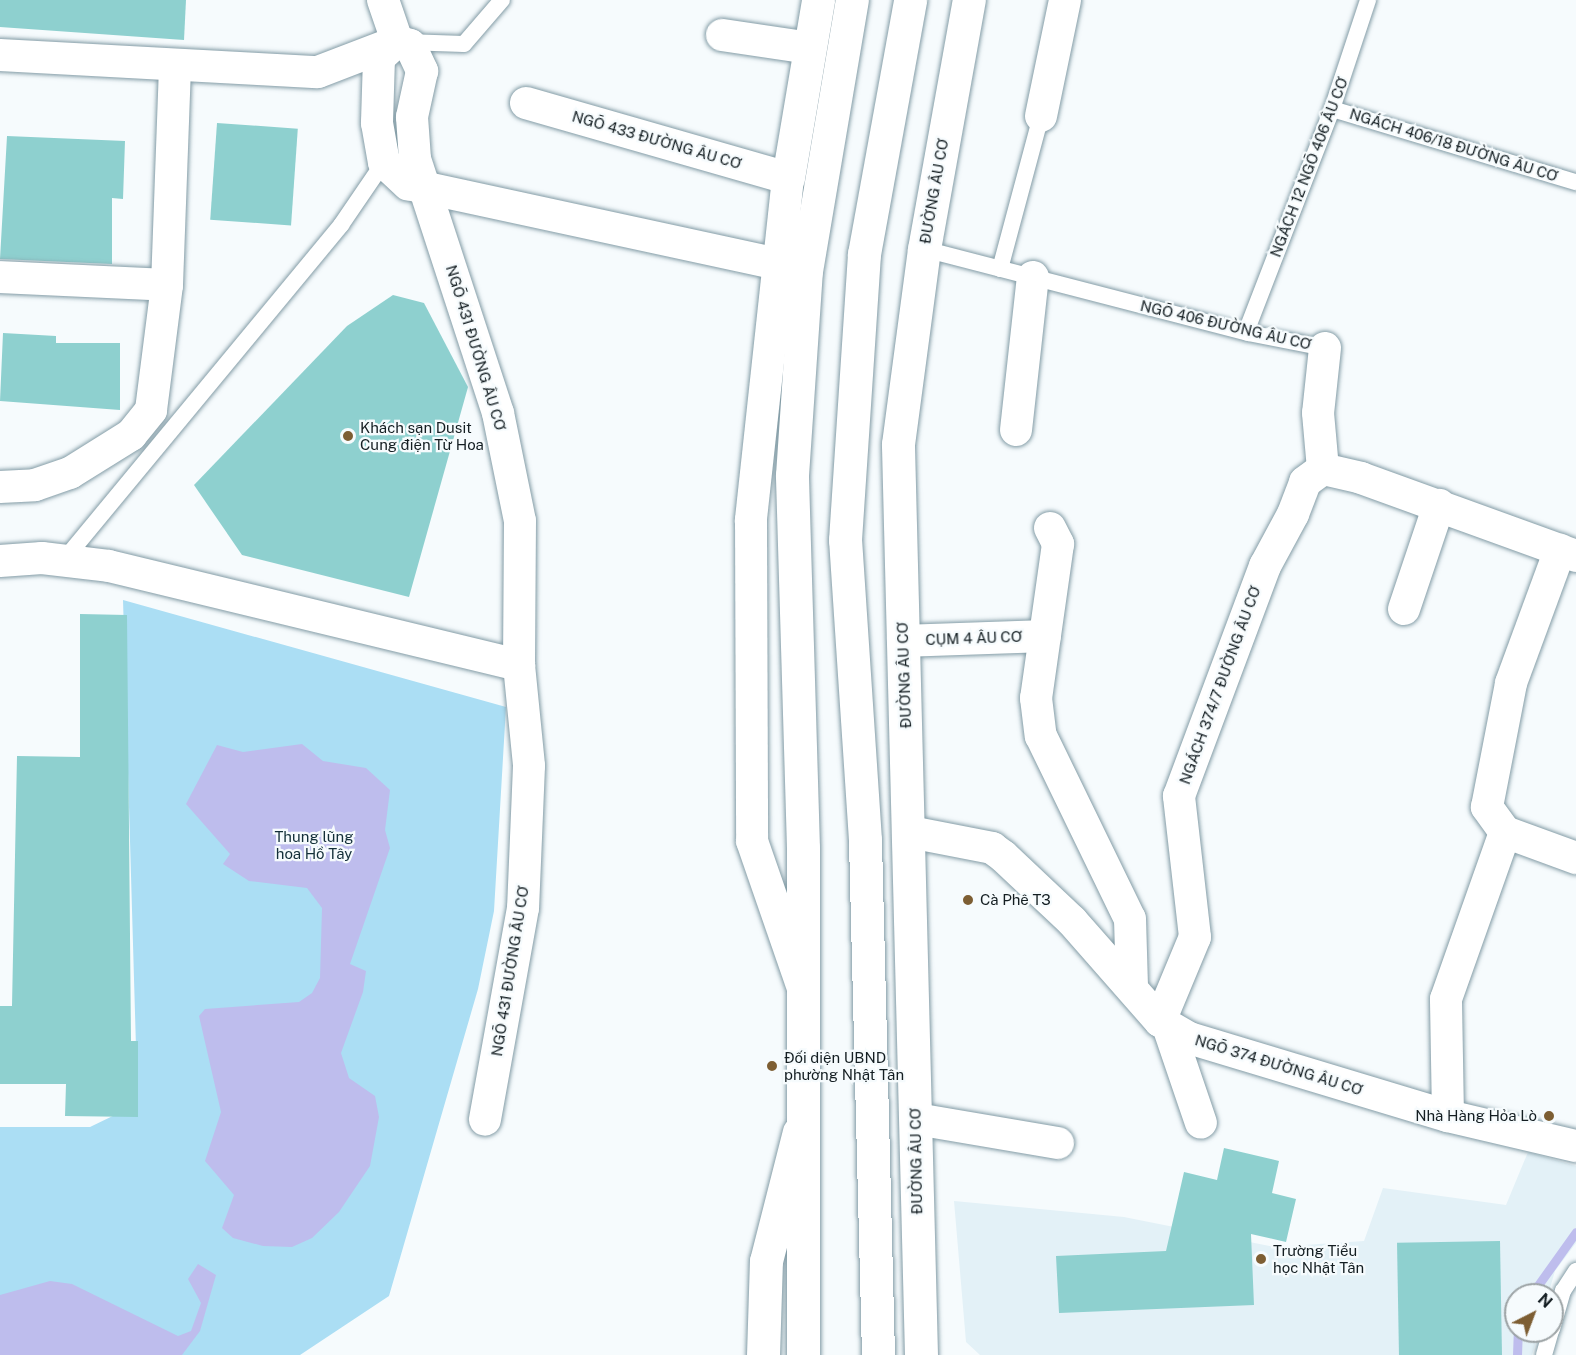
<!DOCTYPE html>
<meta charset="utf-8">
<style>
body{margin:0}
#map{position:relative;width:1576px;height:1355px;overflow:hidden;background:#f6fbfd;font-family:"Public Sans",sans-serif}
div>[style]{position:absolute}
.built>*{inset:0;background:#e3f1f7}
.green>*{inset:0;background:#abdef4}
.water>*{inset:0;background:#bebded}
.stream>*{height:9px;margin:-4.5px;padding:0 4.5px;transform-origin:4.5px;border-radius:4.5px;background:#bebded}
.building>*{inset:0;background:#8ed0cf;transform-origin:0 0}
.roads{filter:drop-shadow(0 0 2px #839ca6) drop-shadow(0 0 2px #839ca6)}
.service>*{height:16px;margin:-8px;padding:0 8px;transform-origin:8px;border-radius:8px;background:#fff}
.minor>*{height:32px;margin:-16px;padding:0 16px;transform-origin:16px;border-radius:16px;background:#fff}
.tertiary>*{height:33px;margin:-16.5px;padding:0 16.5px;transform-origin:16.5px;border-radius:16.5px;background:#fff}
.primary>*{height:33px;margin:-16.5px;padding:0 16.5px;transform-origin:16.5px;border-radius:16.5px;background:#fff}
.dots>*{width:16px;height:16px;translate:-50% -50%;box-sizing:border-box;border:3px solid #f6fbfd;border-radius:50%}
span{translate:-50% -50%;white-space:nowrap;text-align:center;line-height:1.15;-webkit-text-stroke:4.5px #f6fbfd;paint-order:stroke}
.street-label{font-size:15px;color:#141e22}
.poi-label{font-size:15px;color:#141e22}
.left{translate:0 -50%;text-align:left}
.right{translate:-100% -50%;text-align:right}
.park-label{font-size:15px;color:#132f39}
.north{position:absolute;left:1504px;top:1283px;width:60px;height:60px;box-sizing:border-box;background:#f6fbfd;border:2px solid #9ca3a5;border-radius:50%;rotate:42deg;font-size:16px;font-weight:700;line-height:24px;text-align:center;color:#141e22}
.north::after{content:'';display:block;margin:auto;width:21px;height:27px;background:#7d5e33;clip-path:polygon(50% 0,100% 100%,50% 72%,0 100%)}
</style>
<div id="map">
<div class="built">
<div style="clip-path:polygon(1528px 1152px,1576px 1166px,1576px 1243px,1555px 1271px,1548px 1295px,1516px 1295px,1516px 1331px,1539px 1331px,1532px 1355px,980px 1355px,966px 1342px,954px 1201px,1124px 1217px,1274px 1247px,1364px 1241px,1383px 1188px,1506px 1205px)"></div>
</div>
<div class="green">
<div style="clip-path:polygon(123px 600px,506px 707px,494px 911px,478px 989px,389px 1296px,300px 1355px,0 1355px,0 1127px,90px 1127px,121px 1112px,137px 1082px)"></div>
</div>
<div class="water">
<div style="clip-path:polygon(302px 744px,323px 761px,366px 768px,390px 790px,385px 830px,390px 848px,350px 964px,366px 971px,363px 992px,341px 1053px,349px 1078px,375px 1096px,379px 1117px,370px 1166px,339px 1212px,312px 1238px,292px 1247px,263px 1246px,233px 1238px,222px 1228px,234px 1195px,205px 1161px,221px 1112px,199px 1016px,205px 1009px,299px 1002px,312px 993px,320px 978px,322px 908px,307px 888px,249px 881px,223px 864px,230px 854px,186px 804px,217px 745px,243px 752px)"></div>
<div style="clip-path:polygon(198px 1264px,216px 1275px,200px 1331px,182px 1355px,0 1355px,0 1295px,50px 1281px,72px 1284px,178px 1336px,191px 1331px,201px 1303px,188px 1279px)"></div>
</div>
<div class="stream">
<div style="left:1531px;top:1295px;width:77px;rotate:-54.5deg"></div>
<div style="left:1517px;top:1355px;width:24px;rotate:-88deg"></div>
</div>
<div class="building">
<div style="clip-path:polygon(0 0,186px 0,184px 40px,0 27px)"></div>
<div style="left:217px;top:123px;width:81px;height:97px;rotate:4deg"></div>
<div style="clip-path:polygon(7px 136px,125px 141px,123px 199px,112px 198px,112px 264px,0 259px)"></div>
<div style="clip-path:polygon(393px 295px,424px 303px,468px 387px,409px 597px,242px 555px,194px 485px,347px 326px)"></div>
<div style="clip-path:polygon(3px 333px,56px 336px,56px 343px,120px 343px,120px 410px,0 401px)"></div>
<div style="clip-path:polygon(80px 614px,127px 615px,131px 1041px,138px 1041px,138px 1117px,65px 1116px,66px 1084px,0 1084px,0 1006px,12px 1006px,17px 756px,80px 757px)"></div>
<div style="clip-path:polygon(1224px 1148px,1279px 1161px,1272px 1193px,1296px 1199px,1286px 1242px,1251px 1234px,1254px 1305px,1059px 1313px,1056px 1256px,1166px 1251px,1184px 1172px,1217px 1180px)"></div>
<div style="left:1500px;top:1241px;width:114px;height:103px;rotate:89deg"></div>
</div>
<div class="roads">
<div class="service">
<div style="left:405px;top:42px;width:59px;rotate:1.9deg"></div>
<div style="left:464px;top:44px;width:58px;rotate:-49.2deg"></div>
<div style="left:1332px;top:109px;width:255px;rotate:16.7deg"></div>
<div style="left:924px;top:249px;width:335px;rotate:14.5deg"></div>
<div style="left:1248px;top:333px;width:78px;rotate:11deg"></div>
<div style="left:1000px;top:269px;width:158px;rotate:-75deg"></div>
<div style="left:1246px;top:332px;width:239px;rotate:-68.9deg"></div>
<div style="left:1332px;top:109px;width:115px;rotate:-71.7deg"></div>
<div style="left:64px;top:560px;width:435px;rotate:-50.4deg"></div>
<div style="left:341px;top:225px;width:76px;rotate:-55.7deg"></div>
<div style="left:1552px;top:1329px;width:40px;rotate:-74deg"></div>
<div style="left:1563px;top:1291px;width:24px;rotate:-57deg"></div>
<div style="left:1544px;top:1355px;width:25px;rotate:-74deg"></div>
</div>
<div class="minor">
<div style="left:383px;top:0;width:43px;rotate:71.1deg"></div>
<div style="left:722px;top:35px;width:89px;rotate:8.4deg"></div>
<div style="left:397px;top:41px;width:14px;rotate:17deg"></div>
<div style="left:410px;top:45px;width:29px;rotate:65deg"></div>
<div style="left:422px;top:71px;width:47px;rotate:102.3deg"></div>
<div style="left:412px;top:117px;width:42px;rotate:85.9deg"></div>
<div style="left:415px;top:159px;width:267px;rotate:71.9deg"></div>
<div style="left:498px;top:413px;width:110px;rotate:78.5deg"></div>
<div style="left:520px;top:521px;width:144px;rotate:90.4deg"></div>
<div style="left:519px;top:665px;width:101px;rotate:84.3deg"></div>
<div style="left:529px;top:766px;width:142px;rotate:92.4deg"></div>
<div style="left:523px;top:908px;width:215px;rotate:100.2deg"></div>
<div style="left:397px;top:41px;width:25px;rotate:137deg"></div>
<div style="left:379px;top:58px;width:65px;rotate:91.8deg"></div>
<div style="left:377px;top:123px;width:40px;rotate:80deg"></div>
<div style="left:384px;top:162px;width:33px;rotate:43deg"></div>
<div style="left:408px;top:184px;width:398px;rotate:12.2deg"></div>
<div style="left:0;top:55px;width:318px;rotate:3.1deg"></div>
<div style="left:318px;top:72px;width:84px;rotate:-21deg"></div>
<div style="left:526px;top:103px;width:273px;rotate:16deg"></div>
<div style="left:788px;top:178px;width:344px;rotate:96.2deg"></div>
<div style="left:751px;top:520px;width:321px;rotate:89.8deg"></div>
<div style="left:752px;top:841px;width:152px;rotate:70.9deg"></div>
<div style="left:1041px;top:116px;width:118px;rotate:-78.3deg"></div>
<div style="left:0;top:277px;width:167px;rotate:2.7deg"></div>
<div style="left:1325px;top:348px;width:65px;rotate:96.1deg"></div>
<div style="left:1318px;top:413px;width:56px;rotate:84.9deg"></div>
<div style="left:1323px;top:469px;width:39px;rotate:13deg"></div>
<div style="left:1361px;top:478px;width:229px;rotate:19.9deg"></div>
<div style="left:1016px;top:430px;width:154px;rotate:-83.7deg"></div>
<div style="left:0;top:487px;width:35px;rotate:-3deg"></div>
<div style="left:35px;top:485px;width:37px;rotate:-19deg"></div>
<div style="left:70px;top:473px;width:72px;rotate:-31.9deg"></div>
<div style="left:131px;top:435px;width:32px;rotate:-51deg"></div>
<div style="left:151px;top:410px;width:126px;rotate:-82.7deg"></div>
<div style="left:167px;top:285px;width:219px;rotate:-87.9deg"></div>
<div style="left:1050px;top:528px;width:18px;rotate:63deg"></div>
<div style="left:1058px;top:544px;width:156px;rotate:98.1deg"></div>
<div style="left:1036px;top:698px;width:38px;rotate:83deg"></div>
<div style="left:1041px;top:736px;width:203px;rotate:64.1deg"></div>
<div style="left:1130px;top:919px;width:69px;rotate:88.3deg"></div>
<div style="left:0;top:561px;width:42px;rotate:-4.1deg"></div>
<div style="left:42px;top:558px;width:67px;rotate:6.8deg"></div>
<div style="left:109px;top:566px;width:422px;rotate:13.6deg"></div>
<div style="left:1404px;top:609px;width:110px;rotate:-71.4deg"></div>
<div style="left:903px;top:641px;width:142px;rotate:-2deg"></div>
<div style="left:910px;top:832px;width:84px;rotate:11deg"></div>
<div style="left:992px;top:848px;width:14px;rotate:36deg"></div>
<div style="left:1003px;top:856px;width:95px;rotate:43.3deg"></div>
<div style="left:1072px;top:921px;width:133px;rotate:48.7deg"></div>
<div style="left:1160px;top:1021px;width:34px;rotate:30deg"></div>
<div style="left:1189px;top:1038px;width:270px;rotate:16.8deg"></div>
<div style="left:1448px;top:1116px;width:131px;rotate:13.2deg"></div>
<div style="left:1505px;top:832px;width:76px;rotate:20.1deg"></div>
<div style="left:1160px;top:1021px;width:91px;rotate:-67.4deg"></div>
<div style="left:1195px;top:937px;width:142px;rotate:-96.5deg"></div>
<div style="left:1179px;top:796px;width:246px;rotate:-69.5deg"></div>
<div style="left:1265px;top:566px;width:59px;rotate:-61.7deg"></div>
<div style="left:1293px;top:514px;width:34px;rotate:-69deg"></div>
<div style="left:1305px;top:482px;width:22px;rotate:-36deg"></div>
<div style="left:1168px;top:1026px;width:102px;rotate:71.2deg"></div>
<div style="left:1448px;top:1116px;width:117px;rotate:-91deg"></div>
<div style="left:1446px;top:999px;width:177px;rotate:-70.5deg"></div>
<div style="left:1505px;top:832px;width:31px;rotate:-126deg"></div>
<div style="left:1487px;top:807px;width:126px;rotate:-79deg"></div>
<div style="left:1511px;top:683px;width:142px;rotate:-69.8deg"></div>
<div style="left:916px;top:1119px;width:144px;rotate:9.6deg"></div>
</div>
<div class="tertiary">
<div style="left:788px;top:178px;width:181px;rotate:-80.4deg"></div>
<div style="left:763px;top:1355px;width:94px;rotate:-88.2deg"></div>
<div style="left:766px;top:1261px;width:133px;rotate:-75.7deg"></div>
<div style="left:921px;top:1355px;width:911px;rotate:-91.45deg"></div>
<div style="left:898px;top:444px;width:197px;rotate:-82.4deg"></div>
<div style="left:924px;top:249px;width:253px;rotate:-79.8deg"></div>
</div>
<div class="primary">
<div style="left:803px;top:1355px;width:507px;rotate:-90deg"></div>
<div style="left:803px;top:848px;width:373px;rotate:-91.7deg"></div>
<div style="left:792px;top:475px;width:204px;rotate:-86.1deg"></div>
<div style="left:806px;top:271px;width:275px;rotate:-80.4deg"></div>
<div style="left:878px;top:1355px;width:515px;rotate:-91.45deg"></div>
<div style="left:865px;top:840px;width:301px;rotate:-93.8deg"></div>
<div style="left:845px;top:540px;width:287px;rotate:-86.2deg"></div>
<div style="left:864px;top:254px;width:258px;rotate:-79.7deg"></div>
</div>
</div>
<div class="dots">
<div style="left:348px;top:436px;background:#7d5e33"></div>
<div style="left:968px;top:900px;background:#7d5e33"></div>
<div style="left:772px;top:1066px;background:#7d5e33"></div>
<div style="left:1549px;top:1116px;background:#7d5e33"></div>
<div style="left:1261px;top:1259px;background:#7d5e33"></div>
</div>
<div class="street-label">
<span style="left:657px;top:140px;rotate:16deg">NGÕ 433 ĐƯỜNG ÂU CƠ</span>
<span style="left:1454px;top:145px;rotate:17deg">NGÁCH 406/18 ĐƯỜNG ÂU CƠ</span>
<span style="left:1309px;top:167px;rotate:-69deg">NGÁCH 12 NGÕ 406 ÂU CƠ</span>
<span style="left:934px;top:191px;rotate:-80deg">ĐƯỜNG ÂU CƠ</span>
<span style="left:1226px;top:325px;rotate:13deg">NGÕ 406 ĐƯỜNG ÂU CƠ</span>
<span style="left:476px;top:348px;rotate:73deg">NGÕ 431 ĐƯỜNG ÂU CƠ</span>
<span style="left:974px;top:638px;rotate:-2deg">CỤM 4 ÂU CƠ</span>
<span style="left:904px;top:675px;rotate:-92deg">ĐƯỜNG ÂU CƠ</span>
<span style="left:1220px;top:685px;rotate:-70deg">NGÁCH 374/7 ĐƯỜNG ÂU CƠ</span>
<span style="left:510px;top:971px;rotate:-81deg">NGÕ 431 ĐƯỜNG ÂU CƠ</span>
<span style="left:1279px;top:1065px;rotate:17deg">NGÕ 374 ĐƯỜNG ÂU CƠ</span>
<span style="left:916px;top:1161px;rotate:-91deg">ĐƯỜNG ÂU CƠ</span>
</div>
<div class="poi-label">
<span class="left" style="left:360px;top:436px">Khách sạn Dusit<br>Cung điện Từ Hoa</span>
<span class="left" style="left:980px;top:900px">Cà Phê T3</span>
<span class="left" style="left:784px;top:1066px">Đối diện UBND<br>phường Nhật Tân</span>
<span class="right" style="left:1537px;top:1116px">Nhà Hàng Hỏa Lò</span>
<span class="left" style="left:1273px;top:1259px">Trường Tiểu<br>học Nhật Tân</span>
</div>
<div class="park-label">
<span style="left:314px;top:845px">Thung lũng<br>hoa Hồ Tây</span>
</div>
<div class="north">N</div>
</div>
